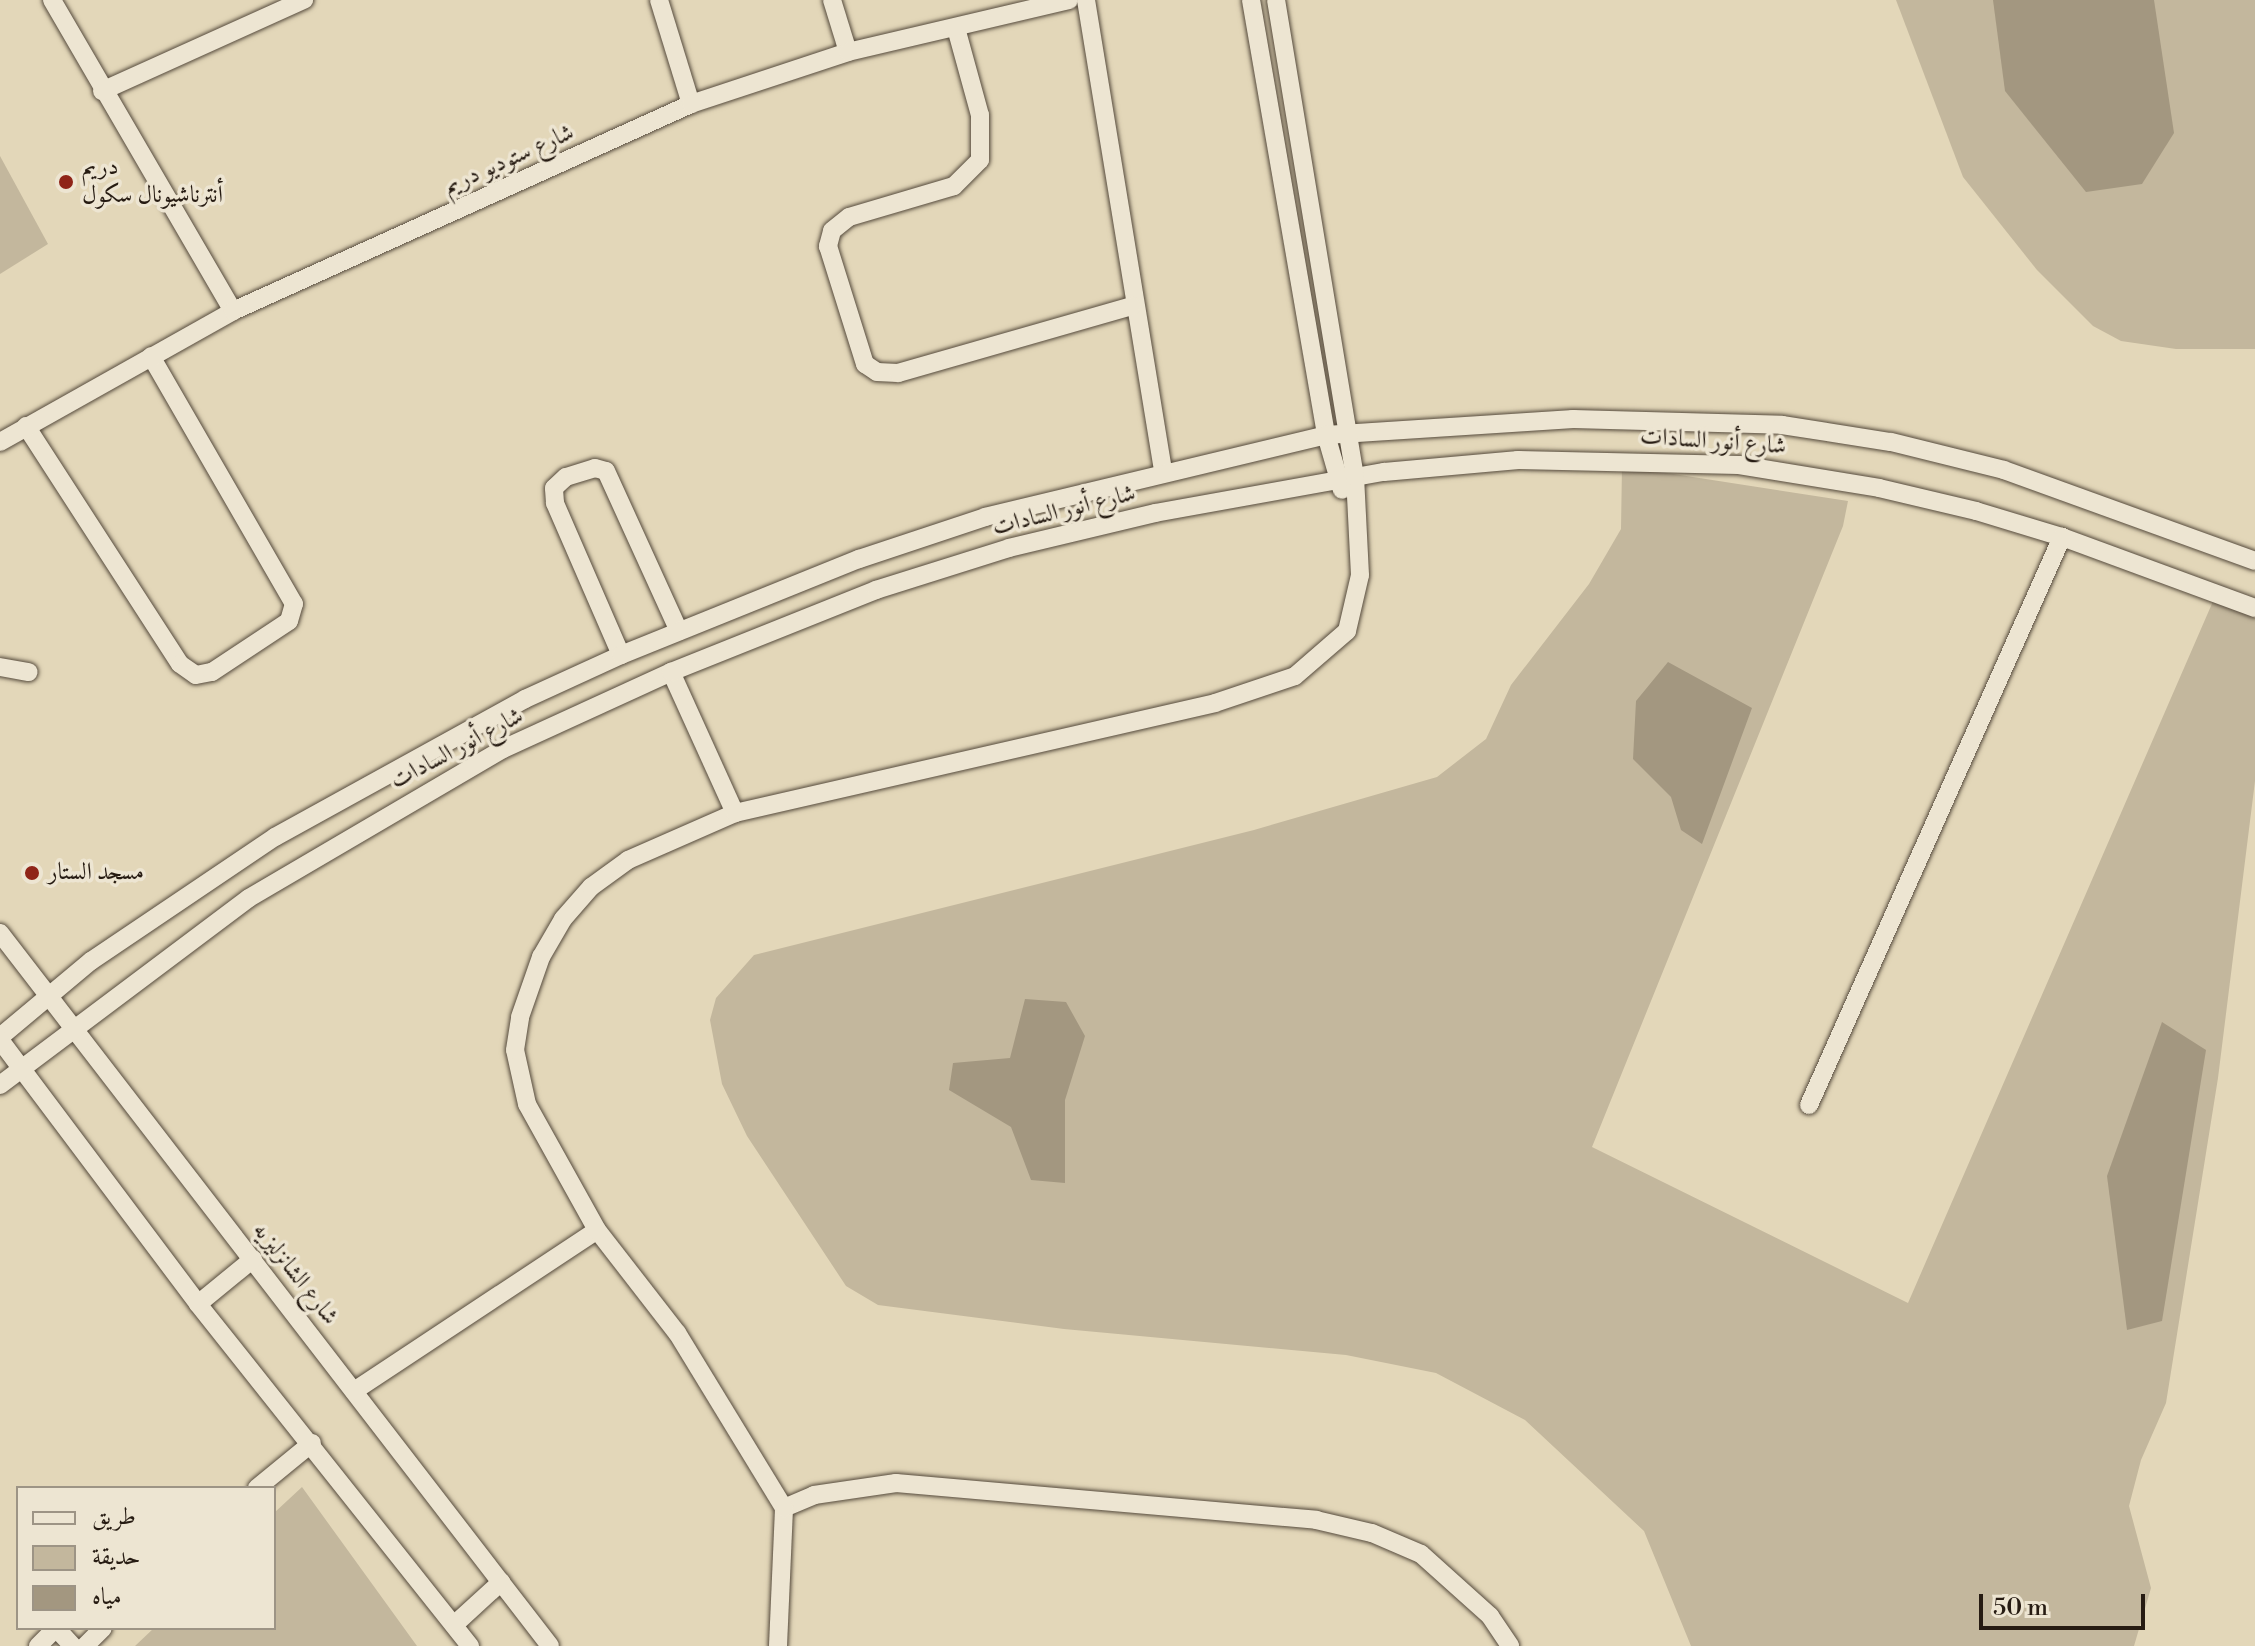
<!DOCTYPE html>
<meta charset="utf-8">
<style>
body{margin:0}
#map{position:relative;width:2255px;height:1646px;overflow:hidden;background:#e3d7b9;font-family:"Libre Bodoni",Amiri,serif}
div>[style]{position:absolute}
.green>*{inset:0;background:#c3b79d}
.water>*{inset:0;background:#a39780}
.roads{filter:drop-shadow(0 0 2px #554a3c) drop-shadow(0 0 2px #554a3c)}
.street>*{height:18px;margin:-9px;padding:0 9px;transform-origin:9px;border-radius:9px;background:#ede5d2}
.dots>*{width:22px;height:22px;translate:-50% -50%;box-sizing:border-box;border:4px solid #ede5d2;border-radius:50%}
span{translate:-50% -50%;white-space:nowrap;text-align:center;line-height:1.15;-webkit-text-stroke:7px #ede5d2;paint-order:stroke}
.street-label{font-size:24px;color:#261b12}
.poi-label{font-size:24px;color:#261b12}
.left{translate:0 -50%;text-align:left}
.legend{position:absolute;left:16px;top:1486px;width:260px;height:144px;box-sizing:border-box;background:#ede5d2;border:2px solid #9d9485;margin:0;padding:10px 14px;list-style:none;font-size:24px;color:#261b12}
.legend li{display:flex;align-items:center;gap:16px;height:40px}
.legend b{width:40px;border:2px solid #9d9485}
.scale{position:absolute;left:1979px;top:1594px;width:166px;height:36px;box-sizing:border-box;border:4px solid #261b12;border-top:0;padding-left:10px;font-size:24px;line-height:28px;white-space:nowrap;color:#261b12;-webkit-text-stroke:6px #ede5d2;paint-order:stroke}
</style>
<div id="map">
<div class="green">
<div style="clip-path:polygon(1896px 0,2255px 0,2255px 349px,2176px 349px,2121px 341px,2093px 326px,2037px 270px,1963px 177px)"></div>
<div style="clip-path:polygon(0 156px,48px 244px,0 274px)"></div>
<div style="clip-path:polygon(1622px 466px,1848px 501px,1843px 526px,1592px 1147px,1908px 1303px,2214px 599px,2255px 616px,2255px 781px,2218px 1078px,2166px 1403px,2141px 1460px,2129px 1506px,2151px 1588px,2134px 1646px,1691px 1646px,1644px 1531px,1525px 1420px,1436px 1373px,1346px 1355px,1064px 1329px,878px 1305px,846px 1286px,747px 1136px,722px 1084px,710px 1020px,716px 998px,754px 955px,1254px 830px,1437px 777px,1486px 739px,1511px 685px,1589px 584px,1621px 529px)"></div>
<div style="clip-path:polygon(302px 1487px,417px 1646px,135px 1646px,154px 1628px,274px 1628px,274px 1513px)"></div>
</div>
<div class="water">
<div style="clip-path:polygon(1993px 0,2154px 0,2174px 133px,2142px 184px,2086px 192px,2005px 91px)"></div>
<div style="clip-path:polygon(1668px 662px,1752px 708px,1702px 844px,1681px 830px,1671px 797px,1633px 759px,1636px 701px)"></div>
<div style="clip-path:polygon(1025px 999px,1066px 1002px,1085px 1036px,1065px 1100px,1065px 1183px,1031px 1180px,1011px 1127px,949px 1090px,953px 1063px,1010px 1058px)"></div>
<div style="clip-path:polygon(2162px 1022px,2206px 1050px,2162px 1321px,2127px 1330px,2107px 1176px)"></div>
</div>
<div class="roads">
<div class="street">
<div style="left:52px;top:0;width:360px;rotate:59.8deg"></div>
<div style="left:659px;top:0;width:109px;rotate:72.9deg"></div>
<div style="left:832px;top:0;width:54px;rotate:72.9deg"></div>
<div style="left:1086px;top:0;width:477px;rotate:80.7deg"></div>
<div style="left:1251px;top:0;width:441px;rotate:80.2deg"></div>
<div style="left:1326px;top:435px;width:57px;rotate:73.8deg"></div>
<div style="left:956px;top:28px;width:90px;rotate:74.6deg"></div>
<div style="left:980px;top:115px;width:45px;rotate:90deg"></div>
<div style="left:980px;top:160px;width:37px;rotate:135deg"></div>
<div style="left:954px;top:186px;width:109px;rotate:163.6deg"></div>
<div style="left:849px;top:217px;width:22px;rotate:141deg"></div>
<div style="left:832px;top:231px;width:16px;rotate:105deg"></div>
<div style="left:828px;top:246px;width:124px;rotate:72.6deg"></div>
<div style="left:865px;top:364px;width:14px;rotate:34deg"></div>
<div style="left:877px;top:372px;width:21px;rotate:3deg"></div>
<div style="left:898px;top:373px;width:243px;rotate:-16deg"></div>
<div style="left:102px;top:91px;width:222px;rotate:-24.3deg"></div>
<div style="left:26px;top:426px;width:283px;rotate:57.1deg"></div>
<div style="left:180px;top:664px;width:19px;rotate:35deg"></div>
<div style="left:196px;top:675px;width:16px;rotate:-11deg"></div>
<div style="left:212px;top:672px;width:92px;rotate:-33.5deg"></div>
<div style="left:289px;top:621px;width:18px;rotate:-74deg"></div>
<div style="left:294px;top:604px;width:286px;rotate:-120deg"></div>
<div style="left:0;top:442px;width:267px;rotate:-29.3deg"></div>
<div style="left:233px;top:311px;width:503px;rotate:-24.32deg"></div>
<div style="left:691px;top:104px;width:165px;rotate:-18.3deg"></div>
<div style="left:848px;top:52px;width:227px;rotate:-13.2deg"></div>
<div style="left:621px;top:655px;width:166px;rotate:-113.5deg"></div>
<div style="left:555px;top:503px;width:15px;rotate:-94deg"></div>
<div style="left:554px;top:488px;width:16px;rotate:-43deg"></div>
<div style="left:566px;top:477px;width:30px;rotate:-17deg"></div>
<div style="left:595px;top:468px;width:11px;rotate:15deg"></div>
<div style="left:606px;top:471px;width:176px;rotate:65.5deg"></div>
<div style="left:0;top:667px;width:29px;rotate:10deg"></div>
<div style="left:671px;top:672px;width:155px;rotate:65.6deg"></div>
<div style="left:0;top:933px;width:900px;rotate:52.35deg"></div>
<div style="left:0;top:1037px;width:119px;rotate:-39.9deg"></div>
<div style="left:91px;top:961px;width:222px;rotate:-34deg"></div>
<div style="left:275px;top:837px;width:286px;rotate:-28.9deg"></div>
<div style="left:525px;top:699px;width:106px;rotate:-24.6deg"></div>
<div style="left:621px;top:655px;width:257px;rotate:-22deg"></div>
<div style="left:859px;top:559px;width:133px;rotate:-18.4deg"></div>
<div style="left:985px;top:517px;width:351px;rotate:-13.5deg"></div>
<div style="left:1326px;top:435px;width:248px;rotate:-3.7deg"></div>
<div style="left:1573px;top:419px;width:209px;rotate:1.6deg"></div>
<div style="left:1782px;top:425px;width:110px;rotate:8.9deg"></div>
<div style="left:1891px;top:442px;width:116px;rotate:13.9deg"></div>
<div style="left:2004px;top:470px;width:267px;rotate:19.9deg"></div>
<div style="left:0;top:1040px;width:330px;rotate:53.1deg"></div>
<div style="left:198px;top:1304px;width:437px;rotate:51.5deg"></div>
<div style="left:0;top:1085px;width:311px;rotate:-36.9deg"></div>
<div style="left:249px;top:898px;width:294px;rotate:-30.4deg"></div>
<div style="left:503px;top:749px;width:185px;rotate:-24.6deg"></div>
<div style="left:671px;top:672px;width:221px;rotate:-21.8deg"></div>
<div style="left:876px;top:590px;width:139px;rotate:-17.5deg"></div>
<div style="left:1009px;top:548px;width:150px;rotate:-13.5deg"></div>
<div style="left:1155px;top:513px;width:233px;rotate:-10.2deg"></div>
<div style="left:1384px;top:472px;width:135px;rotate:-5.1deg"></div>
<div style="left:1518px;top:460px;width:221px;rotate:1.3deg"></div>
<div style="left:1739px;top:465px;width:142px;rotate:9.3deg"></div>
<div style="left:1879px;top:488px;width:100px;rotate:13.3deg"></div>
<div style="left:1976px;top:511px;width:90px;rotate:16.8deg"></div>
<div style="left:2062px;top:537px;width:206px;rotate:20.2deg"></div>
<div style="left:1809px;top:1105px;width:622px;rotate:-65.99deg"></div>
<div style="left:198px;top:1304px;width:71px;rotate:-39.3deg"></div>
<div style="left:354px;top:1391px;width:291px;rotate:-33.5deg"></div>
<div style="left:257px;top:1488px;width:71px;rotate:-39.3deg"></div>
<div style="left:784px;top:1508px;width:33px;rotate:-23deg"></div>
<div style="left:814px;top:1495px;width:83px;rotate:-8.3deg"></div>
<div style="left:896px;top:1483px;width:422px;rotate:5deg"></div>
<div style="left:1316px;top:1520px;width:57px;rotate:13.1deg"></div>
<div style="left:1372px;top:1533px;width:53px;rotate:23.2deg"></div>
<div style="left:1421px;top:1554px;width:93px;rotate:41.9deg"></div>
<div style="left:1490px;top:1616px;width:36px;rotate:56deg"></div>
<div style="left:454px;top:1625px;width:64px;rotate:-42.5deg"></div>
<div style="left:56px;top:1628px;width:25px;rotate:47deg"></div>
<div style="left:38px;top:1646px;width:25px;rotate:-45deg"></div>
<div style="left:85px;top:1646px;width:25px;rotate:-45deg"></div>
<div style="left:778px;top:1646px;width:138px;rotate:-87.5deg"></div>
<div style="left:784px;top:1508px;width:205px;rotate:-121.4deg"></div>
<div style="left:677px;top:1333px;width:130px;rotate:-127.8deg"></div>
<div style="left:597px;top:1230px;width:144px;rotate:-119.1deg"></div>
<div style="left:527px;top:1104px;width:55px;rotate:-102.5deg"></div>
<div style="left:515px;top:1050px;width:33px;rotate:-81deg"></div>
<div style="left:520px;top:1017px;width:64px;rotate:-70.7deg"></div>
<div style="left:541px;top:957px;width:44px;rotate:-59.9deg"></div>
<div style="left:563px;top:919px;width:43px;rotate:-48.8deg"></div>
<div style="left:591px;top:887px;width:46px;rotate:-36.1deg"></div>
<div style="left:628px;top:860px;width:117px;rotate:-23.7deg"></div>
<div style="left:735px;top:813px;width:492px;rotate:-12.9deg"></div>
<div style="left:1215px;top:703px;width:84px;rotate:-18.6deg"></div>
<div style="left:1295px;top:676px;width:69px;rotate:-40.9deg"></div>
<div style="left:1347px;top:631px;width:57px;rotate:-76.9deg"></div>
<div style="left:1360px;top:575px;width:98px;rotate:-92.9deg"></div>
<div style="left:1355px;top:477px;width:483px;rotate:-99.4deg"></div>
</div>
</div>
<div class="dots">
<div style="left:66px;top:182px;background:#8f2418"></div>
<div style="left:32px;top:873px;background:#8f2418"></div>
</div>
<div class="street-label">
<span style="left:509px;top:160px;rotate:-24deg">شارع ستوديو دريم</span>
<span style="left:1713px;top:442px;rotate:4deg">شارع أنور السادات</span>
<span style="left:1064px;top:511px;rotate:-14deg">شارع أنور السادات</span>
<span style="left:457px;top:749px;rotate:-28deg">شارع أنور السادات</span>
<span style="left:295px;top:1274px;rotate:52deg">شارع الشانزليزيه</span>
</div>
<div class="poi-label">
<span class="left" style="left:82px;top:182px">دريم<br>أنترناشيونال سكول</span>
<span class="left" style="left:48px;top:873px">مسجد الستار</span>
</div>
<ul class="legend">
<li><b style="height:10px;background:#ede5d2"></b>طريق</li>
<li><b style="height:22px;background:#c3b79d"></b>حديقة</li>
<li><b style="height:22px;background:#a39780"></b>مياه</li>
</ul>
<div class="scale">50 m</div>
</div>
